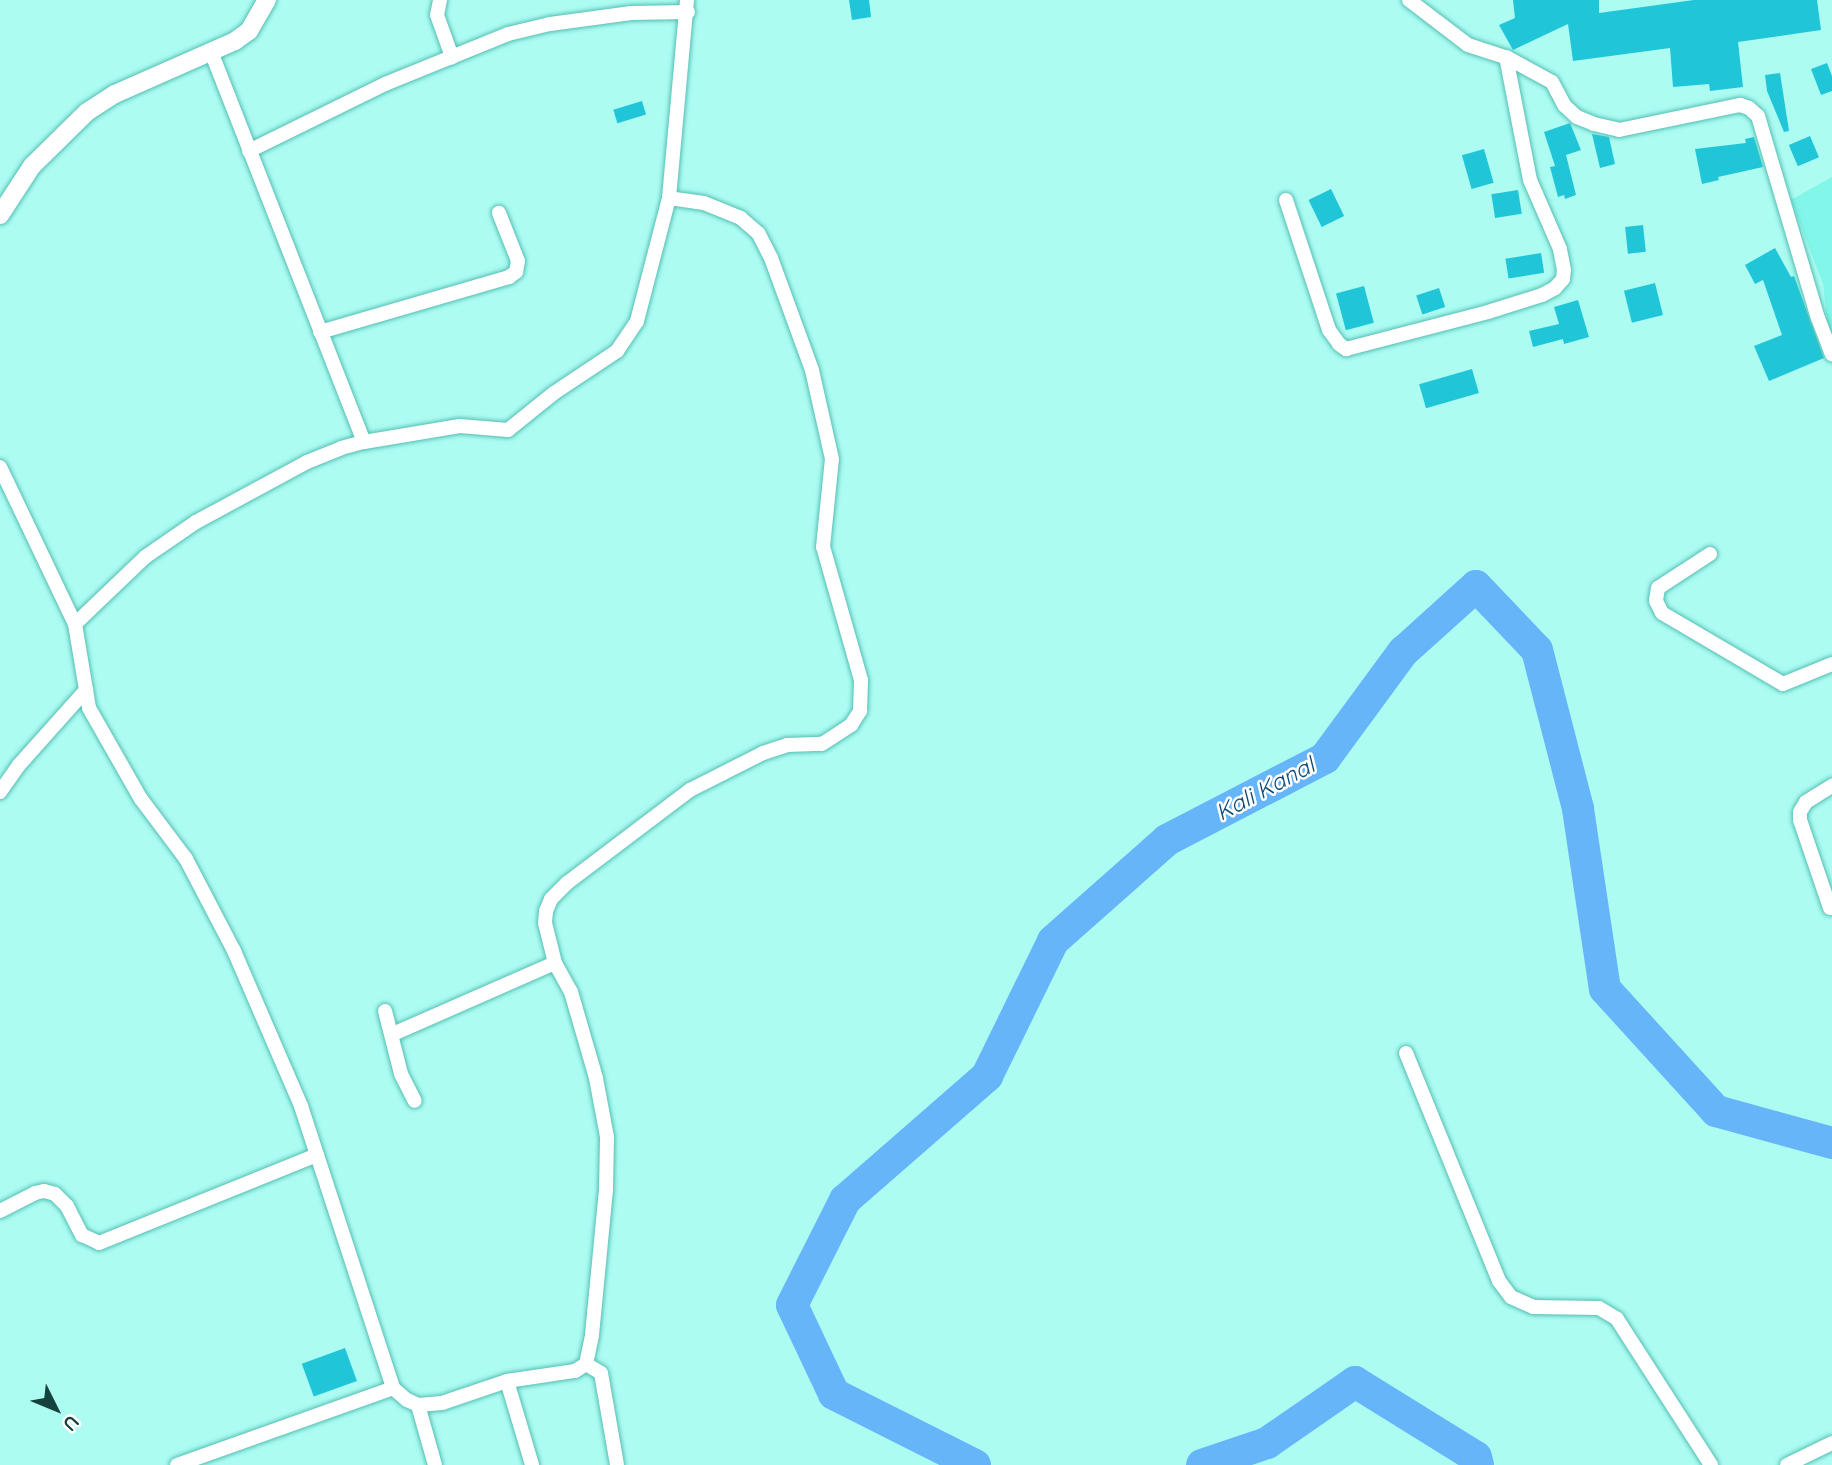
<!DOCTYPE html>
<style>
body{margin:0}
#map{position:relative;width:1832px;height:1465px;overflow:hidden;background:#acfcf2;font-family:Quicksand,sans-serif}
div>[style]{position:absolute}
.built>*{inset:0;background:#81f6e9}
.river>*{height:32px;margin:-16px;padding:0 16px;transform-origin:16px;border-radius:16px;background:#66b5f9}
.building>*{inset:0;background:#20c6d7;transform-origin:0 0}
.roads{filter:drop-shadow(0 0 2px #55beb3) drop-shadow(0 0 2px #55beb3)}
.minor>*{height:14px;margin:-7px;padding:0 7px;transform-origin:7px;border-radius:7px;background:#fff}
.tertiary>*{height:18px;margin:-9px;padding:0 9px;transform-origin:9px;border-radius:9px;background:#fff}
span{translate:-50% -50%;white-space:nowrap;text-align:center;line-height:1.15;-webkit-text-stroke:5px #fff;paint-order:stroke}
.water-label{font-size:23px;color:#0d4974;font-style:italic}
.north{position:absolute;left:21px;top:1374px;width:70px;height:70px;-webkit-text-stroke:5px #fff;paint-order:stroke;rotate:133deg;font-size:19px;font-weight:700;line-height:28px;text-align:center;color:#15423d}
.north::after{content:'';display:block;margin:auto;width:24px;height:32px;background:#15423d;clip-path:polygon(50% 0,100% 100%,50% 72%,0 100%)}
</style>
<div id="map">
<div class="built">
<div style="clip-path:polygon(1832px 177px,1832px 366px,1823px 284px,1791px 200px)"></div>
</div>
<div class="river">
<div style="left:975px;top:1465px;width:158px;rotate:-153.3deg"></div>
<div style="left:834px;top:1394px;width:98px;rotate:-115.3deg"></div>
<div style="left:792px;top:1305px;width:118px;rotate:-63.2deg"></div>
<div style="left:845px;top:1200px;width:189px;rotate:-41.1deg"></div>
<div style="left:987px;top:1076px;width:150px;rotate:-63.9deg"></div>
<div style="left:1053px;top:941px;width:152px;rotate:-41.5deg"></div>
<div style="left:1167px;top:840px;width:178px;rotate:-27.4deg"></div>
<div style="left:1325px;top:758px;width:132px;rotate:-53.7deg"></div>
<div style="left:1403px;top:652px;width:98px;rotate:-42.1deg"></div>
<div style="left:1476px;top:586px;width:88px;rotate:46.4deg"></div>
<div style="left:1537px;top:650px;width:164px;rotate:75.5deg"></div>
<div style="left:1578px;top:809px;width:182px;rotate:81.5deg"></div>
<div style="left:1605px;top:989px;width:165px;rotate:47.7deg"></div>
<div style="left:1716px;top:1111px;width:120px;rotate:15.4deg"></div>
<div style="left:1202px;top:1465px;width:69px;rotate:-18.7deg"></div>
<div style="left:1267px;top:1443px;width:107px;rotate:-34.7deg"></div>
<div style="left:1355px;top:1382px;width:142px;rotate:31.8deg"></div>
<div style="left:1476px;top:1457px;width:8px;rotate:76deg"></div>
</div>
<div class="building">
<div style="clip-path:polygon(849px 0,869px 0,871px 17px,852px 20px)"></div>
<div style="clip-path:polygon(1513px 0,1599px 0,1599px 13px,1694px 0,1817px 0,1821px 30px,1738px 42px,1743px 87px,1710px 91px,1709px 84px,1673px 87px,1670px 48px,1573px 61px,1568px 24px,1513px 50px,1499px 25px,1515px 18px)"></div>
<div style="clip-path:polygon(1827px 63px,1832px 76px,1832px 91px,1821px 95px,1811px 69px)"></div>
<div style="clip-path:polygon(1780px 73px,1789px 131px,1784px 132px,1767px 91px,1765px 75px)"></div>
<div style="left:642px;top:101px;width:14px;height:30px;rotate:73deg"></div>
<div style="clip-path:polygon(1570px 123px,1581px 150px,1566px 155px,1576px 195px,1565px 199px,1564px 195px,1558px 197px,1550px 167px,1555px 166px,1544px 132px)"></div>
<div style="clip-path:polygon(1592px 134px,1609px 137px,1615px 164px,1600px 168px)"></div>
<div style="left:1810px;top:136px;width:23px;height:23px;rotate:67deg"></div>
<div style="clip-path:polygon(1754px 137px,1763px 167px,1718px 177px,1719px 180px,1702px 184px,1695px 149px,1746px 143px,1745px 139px)"></div>
<div style="left:1484px;top:149px;width:35px;height:23px;rotate:74deg"></div>
<div style="left:1331px;top:189px;width:30px;height:25px;rotate:64deg"></div>
<div style="left:1518px;top:190px;width:24px;height:27px;rotate:81deg"></div>
<div style="left:1643px;top:225px;width:27px;height:18px;rotate:84deg"></div>
<div style="clip-path:polygon(1775px 248px,1791px 277px,1794px 276px,1824px 358px,1769px 381px,1754px 346px,1782px 335px,1763px 280px,1755px 284px,1745px 265px)"></div>
<div style="left:1541px;top:253px;width:20px;height:36px;rotate:81deg"></div>
<div style="left:1655px;top:283px;width:33px;height:32px;rotate:76deg"></div>
<div style="left:1364px;top:286px;width:38px;height:29px;rotate:75deg"></div>
<div style="left:1439px;top:288px;width:20px;height:24px;rotate:72deg"></div>
<div style="clip-path:polygon(1578px 300px,1589px 337px,1564px 344px,1563px 339px,1533px 347px,1529px 331px,1559px 324px,1554px 307px)"></div>
<div style="left:1472px;top:369px;width:25px;height:55px;rotate:74deg"></div>
<div style="left:345px;top:1348px;width:35px;height:46px;rotate:70deg"></div>
</div>
<div class="roads">
<div class="minor">
<div style="left:440px;top:0;width:15px;rotate:101deg"></div>
<div style="left:437px;top:15px;width:45px;rotate:70.3deg"></div>
<div style="left:1409px;top:0;width:74px;rotate:37.3deg"></div>
<div style="left:1468px;top:45px;width:40px;rotate:18deg"></div>
<div style="left:1506px;top:57px;width:52px;rotate:28.5deg"></div>
<div style="left:1552px;top:82px;width:27px;rotate:62deg"></div>
<div style="left:1565px;top:106px;width:16px;rotate:43deg"></div>
<div style="left:1577px;top:117px;width:18px;rotate:22deg"></div>
<div style="left:1594px;top:124px;width:26px;rotate:13deg"></div>
<div style="left:1619px;top:130px;width:124px;rotate:-11.7deg"></div>
<div style="left:1740px;top:105px;width:9px;rotate:18deg"></div>
<div style="left:1749px;top:108px;width:12px;rotate:42deg"></div>
<div style="left:1758px;top:116px;width:211px;rotate:73.5deg"></div>
<div style="left:1818px;top:318px;width:39px;rotate:69deg"></div>
<div style="left:249px;top:151px;width:152px;rotate:-26.2deg"></div>
<div style="left:385px;top:84px;width:133px;rotate:-22.1deg"></div>
<div style="left:508px;top:34px;width:43px;rotate:-13.4deg"></div>
<div style="left:550px;top:24px;width:82px;rotate:-7.7deg"></div>
<div style="left:631px;top:13px;width:57px;rotate:-1deg"></div>
<div style="left:1286px;top:200px;width:137px;rotate:71.7deg"></div>
<div style="left:1329px;top:330px;width:17px;rotate:54deg"></div>
<div style="left:1339px;top:344px;width:9px;rotate:36deg"></div>
<div style="left:1346px;top:349px;width:147px;rotate:-14.6deg"></div>
<div style="left:1488px;top:312px;width:57px;rotate:-17.5deg"></div>
<div style="left:1542px;top:295px;width:15px;rotate:-28deg"></div>
<div style="left:1555px;top:288px;width:12px;rotate:-48deg"></div>
<div style="left:1563px;top:279px;width:9px;rotate:-84deg"></div>
<div style="left:1564px;top:270px;width:21px;rotate:-101deg"></div>
<div style="left:1560px;top:249px;width:75px;rotate:-113.5deg"></div>
<div style="left:1530px;top:180px;width:125px;rotate:-101deg"></div>
<div style="left:320px;top:332px;width:197px;rotate:-16.2deg"></div>
<div style="left:509px;top:277px;width:9px;rotate:-36deg"></div>
<div style="left:516px;top:272px;width:11px;rotate:-80deg"></div>
<div style="left:518px;top:261px;width:52px;rotate:-111.6deg"></div>
<div style="left:364px;top:442px;width:97px;rotate:-9.5deg"></div>
<div style="left:460px;top:426px;width:48px;rotate:4.8deg"></div>
<div style="left:508px;top:430px;width:59px;rotate:-38.8deg"></div>
<div style="left:554px;top:393px;width:76px;rotate:-33.7deg"></div>
<div style="left:617px;top:351px;width:36px;rotate:-56deg"></div>
<div style="left:637px;top:321px;width:127px;rotate:-75.4deg"></div>
<div style="left:0;top:467px;width:174px;rotate:64.5deg"></div>
<div style="left:75px;top:624px;width:85px;rotate:80.5deg"></div>
<div style="left:89px;top:708px;width:105px;rotate:60.3deg"></div>
<div style="left:141px;top:799px;width:75px;rotate:53.1deg"></div>
<div style="left:186px;top:859px;width:104px;rotate:62.4deg"></div>
<div style="left:234px;top:951px;width:169px;rotate:66.6deg"></div>
<div style="left:301px;top:1106px;width:297px;rotate:71.9deg"></div>
<div style="left:393px;top:1388px;width:18px;rotate:41deg"></div>
<div style="left:407px;top:1400px;width:12px;rotate:24deg"></div>
<div style="left:418px;top:1405px;width:24px;rotate:-5deg"></div>
<div style="left:442px;top:1403px;width:69px;rotate:-18.7deg"></div>
<div style="left:507px;top:1381px;width:88px;rotate:73.4deg"></div>
<div style="left:1710px;top:554px;width:62px;rotate:146.8deg"></div>
<div style="left:1658px;top:588px;width:13px;rotate:99deg"></div>
<div style="left:1656px;top:601px;width:13px;rotate:63deg"></div>
<div style="left:1662px;top:613px;width:140px;rotate:30.4deg"></div>
<div style="left:1783px;top:684px;width:53px;rotate:-22.2deg"></div>
<div style="left:75px;top:624px;width:97px;rotate:-43.7deg"></div>
<div style="left:145px;top:557px;width:62px;rotate:-34.5deg"></div>
<div style="left:196px;top:522px;width:126px;rotate:-28.4deg"></div>
<div style="left:307px;top:462px;width:37px;rotate:-22deg"></div>
<div style="left:341px;top:448px;width:24px;rotate:-15deg"></div>
<div style="left:364px;top:442px;width:419px;rotate:-111.4deg"></div>
<div style="left:0;top:792px;width:33px;rotate:-55deg"></div>
<div style="left:19px;top:765px;width:101px;rotate:-48.2deg"></div>
<div style="left:1830px;top:908px;width:93px;rotate:-108.8deg"></div>
<div style="left:1800px;top:820px;width:8px;rotate:-90deg"></div>
<div style="left:1800px;top:812px;width:12px;rotate:-59deg"></div>
<div style="left:1806px;top:802px;width:31px;rotate:-32deg"></div>
<div style="left:385px;top:1011px;width:65px;rotate:75.7deg"></div>
<div style="left:401px;top:1074px;width:30px;rotate:63deg"></div>
<div style="left:393px;top:1034px;width:177px;rotate:-23.7deg"></div>
<div style="left:1406px;top:1053px;width:246px;rotate:67.8deg"></div>
<div style="left:1499px;top:1281px;width:20px;rotate:53deg"></div>
<div style="left:1511px;top:1297px;width:24px;rotate:24deg"></div>
<div style="left:1533px;top:1307px;width:66px;rotate:0.9deg"></div>
<div style="left:1599px;top:1308px;width:21px;rotate:31deg"></div>
<div style="left:1617px;top:1319px;width:174px;rotate:57.2deg"></div>
<div style="left:0;top:1211px;width:39px;rotate:-27deg"></div>
<div style="left:35px;top:1193px;width:9px;rotate:-13deg"></div>
<div style="left:44px;top:1191px;width:11px;rotate:15deg"></div>
<div style="left:55px;top:1194px;width:17px;rotate:45deg"></div>
<div style="left:67px;top:1206px;width:33px;rotate:63deg"></div>
<div style="left:82px;top:1235px;width:19px;rotate:25deg"></div>
<div style="left:99px;top:1243px;width:235px;rotate:-22deg"></div>
<div style="left:586px;top:1364px;width:17px;rotate:31deg"></div>
<div style="left:601px;top:1373px;width:93px;rotate:80.1deg"></div>
<div style="left:507px;top:1381px;width:69px;rotate:-8.4deg"></div>
<div style="left:575px;top:1371px;width:13px;rotate:-32deg"></div>
<div style="left:586px;top:1364px;width:30px;rotate:-78deg"></div>
<div style="left:592px;top:1335px;width:146px;rotate:-84.5deg"></div>
<div style="left:606px;top:1190px;width:53px;rotate:-88.9deg"></div>
<div style="left:607px;top:1137px;width:60px;rotate:-100.6deg"></div>
<div style="left:596px;top:1078px;width:90px;rotate:-106.2deg"></div>
<div style="left:571px;top:992px;width:33px;rotate:-119deg"></div>
<div style="left:555px;top:963px;width:41px;rotate:-104deg"></div>
<div style="left:545px;top:923px;width:12px;rotate:-85deg"></div>
<div style="left:546px;top:911px;width:13px;rotate:-67deg"></div>
<div style="left:551px;top:899px;width:23px;rotate:-45deg"></div>
<div style="left:567px;top:883px;width:154px;rotate:-37.1deg"></div>
<div style="left:690px;top:790px;width:82px;rotate:-26.9deg"></div>
<div style="left:763px;top:753px;width:25px;rotate:-18deg"></div>
<div style="left:787px;top:745px;width:35px;rotate:-2deg"></div>
<div style="left:822px;top:744px;width:35px;rotate:-33deg"></div>
<div style="left:851px;top:725px;width:17px;rotate:-57deg"></div>
<div style="left:860px;top:711px;width:31px;rotate:-88deg"></div>
<div style="left:861px;top:680px;width:138px;rotate:-105.9deg"></div>
<div style="left:823px;top:547px;width:88px;rotate:-84.2deg"></div>
<div style="left:832px;top:459px;width:91px;rotate:-102.7deg"></div>
<div style="left:812px;top:370px;width:119px;rotate:-110.1deg"></div>
<div style="left:771px;top:258px;width:28px;rotate:-117deg"></div>
<div style="left:758px;top:233px;width:23px;rotate:-139deg"></div>
<div style="left:741px;top:218px;width:40px;rotate:-158deg"></div>
<div style="left:704px;top:203px;width:35px;rotate:-172deg"></div>
<div style="left:669px;top:198px;width:199px;rotate:-84.8deg"></div>
<div style="left:418px;top:1405px;width:62px;rotate:74.2deg"></div>
<div style="left:177px;top:1465px;width:229px;rotate:-19.6deg"></div>
<div style="left:1787px;top:1465px;width:50px;rotate:-26.1deg"></div>
</div>
<div class="tertiary">
<div style="left:0;top:215px;width:59px;rotate:-56.9deg"></div>
<div style="left:32px;top:166px;width:77px;rotate:-44.5deg"></div>
<div style="left:87px;top:112px;width:33px;rotate:-33deg"></div>
<div style="left:115px;top:94px;width:131px;rotate:-23.8deg"></div>
<div style="left:235px;top:41px;width:17px;rotate:-36deg"></div>
<div style="left:249px;top:31px;width:36px;rotate:-60deg"></div>
</div>
</div>
<div class="water-label">
<span style="left:1265px;top:789px;rotate:-28deg">Kali Kanal</span>
</div>
<div class="north">U</div>
</div>
